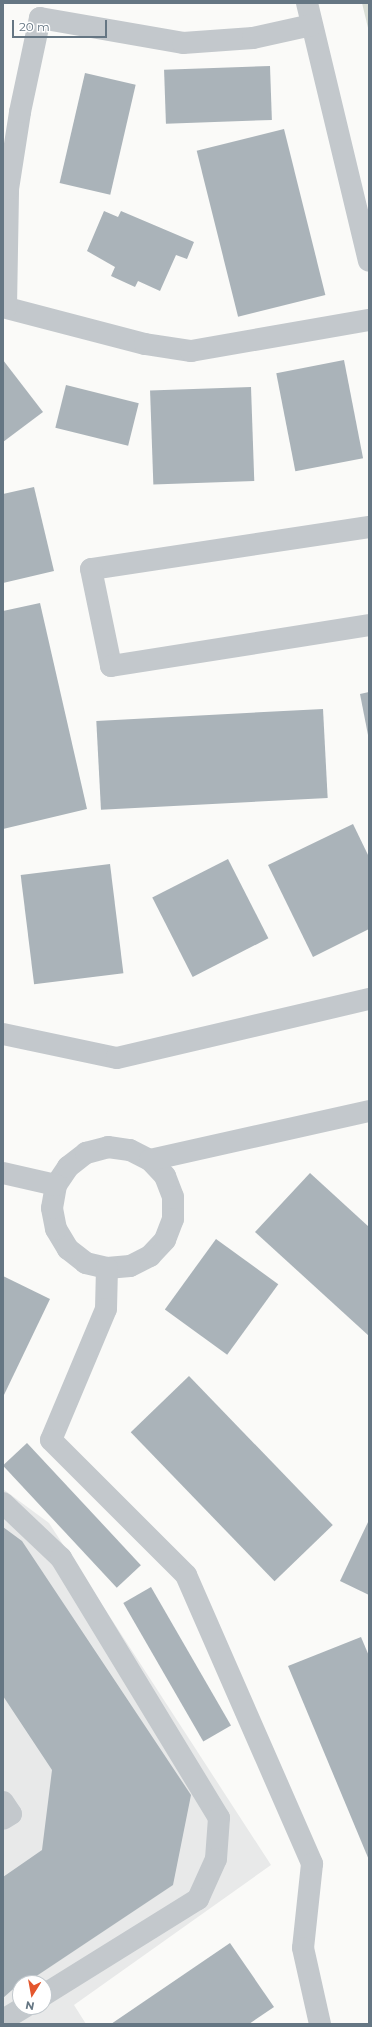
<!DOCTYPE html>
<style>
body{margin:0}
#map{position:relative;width:372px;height:2027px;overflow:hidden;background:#fafaf8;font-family:Montserrat,sans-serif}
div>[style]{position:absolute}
.built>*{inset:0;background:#e8e9e9}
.green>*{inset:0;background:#dadfd7}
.building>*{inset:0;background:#aab3b9;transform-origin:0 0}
.minor>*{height:22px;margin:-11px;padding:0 11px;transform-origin:11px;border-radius:11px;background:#c3c8cc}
span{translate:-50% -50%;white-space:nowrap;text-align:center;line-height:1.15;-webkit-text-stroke:4px #fff;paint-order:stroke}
.frame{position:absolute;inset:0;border:4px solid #657683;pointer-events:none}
.north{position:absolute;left:12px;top:1975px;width:40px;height:40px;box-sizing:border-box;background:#fff;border:1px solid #c1c8cd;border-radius:50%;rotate:191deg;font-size:11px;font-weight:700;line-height:16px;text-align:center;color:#657683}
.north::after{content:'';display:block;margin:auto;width:14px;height:18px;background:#e4572e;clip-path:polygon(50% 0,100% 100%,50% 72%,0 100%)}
.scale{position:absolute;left:12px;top:20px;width:95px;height:18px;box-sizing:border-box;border:2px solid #657683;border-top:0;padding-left:5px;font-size:12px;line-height:14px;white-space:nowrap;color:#657683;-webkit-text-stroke:3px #fff;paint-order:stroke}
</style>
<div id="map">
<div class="built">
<div style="clip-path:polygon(evenodd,3px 1489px,49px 1523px,271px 1865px,74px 2005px,86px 2024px,3px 2024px,3px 1489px,20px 1983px,44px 1983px,44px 2007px,20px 2007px,20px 1983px)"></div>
</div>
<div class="green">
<div style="clip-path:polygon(362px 3px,369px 3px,369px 32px)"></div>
</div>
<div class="building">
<div style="left:270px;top:66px;width:54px;height:106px;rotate:88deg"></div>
<div style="left:85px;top:73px;width:52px;height:113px;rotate:13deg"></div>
<div style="left:284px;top:129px;width:171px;height:90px;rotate:76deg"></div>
<div style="clip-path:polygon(104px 211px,118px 217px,121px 211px,194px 242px,187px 259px,176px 255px,160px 291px,138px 281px,135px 287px,111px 276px,115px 267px,87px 251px)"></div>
<div style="clip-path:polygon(3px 360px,43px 412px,3px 442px)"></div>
<div style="left:344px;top:360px;width:100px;height:69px;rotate:79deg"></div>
<div style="left:66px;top:385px;width:75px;height:44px;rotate:14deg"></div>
<div style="left:251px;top:387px;width:94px;height:101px;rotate:88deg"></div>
<div style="clip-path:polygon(34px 487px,54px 571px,3px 583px,3px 494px)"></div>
<div style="clip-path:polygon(40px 603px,87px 809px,3px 829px,3px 611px)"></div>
<div style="clip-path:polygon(369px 692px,369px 735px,368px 735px,360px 694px)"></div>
<div style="left:323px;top:709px;width:89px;height:227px;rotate:87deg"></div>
<div style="clip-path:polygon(353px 824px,369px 857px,369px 929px,313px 957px,268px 865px)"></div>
<div style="left:228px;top:859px;width:89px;height:85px;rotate:63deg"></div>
<div style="left:110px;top:864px;width:110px;height:90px;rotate:83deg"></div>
<div style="clip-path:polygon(310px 1173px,369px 1227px,369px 1336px,255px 1232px)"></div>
<div style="left:216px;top:1239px;width:77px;height:87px;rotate:36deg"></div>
<div style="clip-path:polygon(3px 1276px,50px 1299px,3px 1397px)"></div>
<div style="left:189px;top:1376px;width:207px;height:81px;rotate:46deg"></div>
<div style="left:27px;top:1443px;width:167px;height:33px;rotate:47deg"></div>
<div style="clip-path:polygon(369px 1520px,369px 1595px,340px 1581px)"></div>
<div style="clip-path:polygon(3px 1527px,22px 1541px,191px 1795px,173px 1885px,26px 1983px,20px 1983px,3px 1998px,3px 1877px,42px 1850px,52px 1770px,3px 1696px)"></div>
<div style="left:151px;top:1587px;width:160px;height:32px;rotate:60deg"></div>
<div style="clip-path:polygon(361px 1637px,369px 1656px,369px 1860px,288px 1666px)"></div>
<div style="clip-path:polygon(230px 1943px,274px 2007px,249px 2024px,111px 2024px)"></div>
</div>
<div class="minor">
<div style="left:307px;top:3px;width:265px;rotate:76.5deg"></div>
<div style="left:3px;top:307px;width:147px;rotate:14.6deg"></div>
<div style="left:145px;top:344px;width:47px;rotate:8.7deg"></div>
<div style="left:191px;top:351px;width:181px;rotate:-9.9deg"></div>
<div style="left:6px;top:307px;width:118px;rotate:-89deg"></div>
<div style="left:8px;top:189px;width:78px;rotate:-81.1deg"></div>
<div style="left:20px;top:112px;width:96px;rotate:-78deg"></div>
<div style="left:40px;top:18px;width:145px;rotate:9.9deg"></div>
<div style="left:183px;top:43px;width:70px;rotate:-4.1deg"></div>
<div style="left:253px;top:38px;width:60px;rotate:-12.4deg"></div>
<div style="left:369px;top:527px;width:281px;rotate:171.4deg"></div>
<div style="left:91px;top:569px;width:99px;rotate:78.3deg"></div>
<div style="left:111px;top:666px;width:261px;rotate:-9deg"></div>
<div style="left:3px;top:1034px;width:116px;rotate:11.9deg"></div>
<div style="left:117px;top:1058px;width:259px;rotate:-13.2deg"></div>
<div style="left:150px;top:1160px;width:22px;rotate:47deg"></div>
<div style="left:165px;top:1176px;width:22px;rotate:69deg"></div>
<div style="left:173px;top:1197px;width:22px;rotate:90deg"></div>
<div style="left:173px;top:1219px;width:22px;rotate:111deg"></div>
<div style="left:165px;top:1240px;width:22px;rotate:133deg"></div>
<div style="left:150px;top:1256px;width:22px;rotate:153deg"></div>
<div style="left:130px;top:1266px;width:23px;rotate:175deg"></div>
<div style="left:107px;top:1268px;width:22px;rotate:-167deg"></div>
<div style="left:86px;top:1263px;width:23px;rotate:-142deg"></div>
<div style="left:68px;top:1249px;width:23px;rotate:-121deg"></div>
<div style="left:56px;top:1229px;width:21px;rotate:-101deg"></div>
<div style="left:52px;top:1208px;width:23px;rotate:-80deg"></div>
<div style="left:56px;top:1185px;width:22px;rotate:-56deg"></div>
<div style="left:68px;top:1167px;width:23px;rotate:-38deg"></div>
<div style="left:86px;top:1153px;width:23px;rotate:-15deg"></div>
<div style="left:108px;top:1147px;width:22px;rotate:8deg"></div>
<div style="left:130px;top:1150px;width:22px;rotate:27deg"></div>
<div style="left:150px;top:1160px;width:224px;rotate:-12.6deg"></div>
<div style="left:3px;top:1173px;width:54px;rotate:12.8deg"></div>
<div style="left:107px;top:1268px;width:41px;rotate:91.4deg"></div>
<div style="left:106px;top:1309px;width:142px;rotate:112.8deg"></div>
<div style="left:51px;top:1440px;width:191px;rotate:45deg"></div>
<div style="left:186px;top:1575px;width:315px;rotate:66.4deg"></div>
<div style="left:312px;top:1864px;width:84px;rotate:96.1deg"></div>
<div style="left:303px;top:1948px;width:78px;rotate:77.4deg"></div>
<div style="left:3px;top:1503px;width:80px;rotate:43.5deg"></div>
<div style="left:61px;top:1558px;width:304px;rotate:58.7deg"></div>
<div style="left:219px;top:1818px;width:41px;rotate:94.2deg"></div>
<div style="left:216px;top:1859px;width:44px;rotate:114.2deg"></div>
<div style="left:198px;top:1899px;width:181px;rotate:148.1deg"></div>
<div style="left:3px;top:1802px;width:14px;rotate:56deg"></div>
<div style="left:11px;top:1814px;width:9px;rotate:148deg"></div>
<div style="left:3px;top:2020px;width:26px;rotate:-31deg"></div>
</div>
<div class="frame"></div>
<div class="north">N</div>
<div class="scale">20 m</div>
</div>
